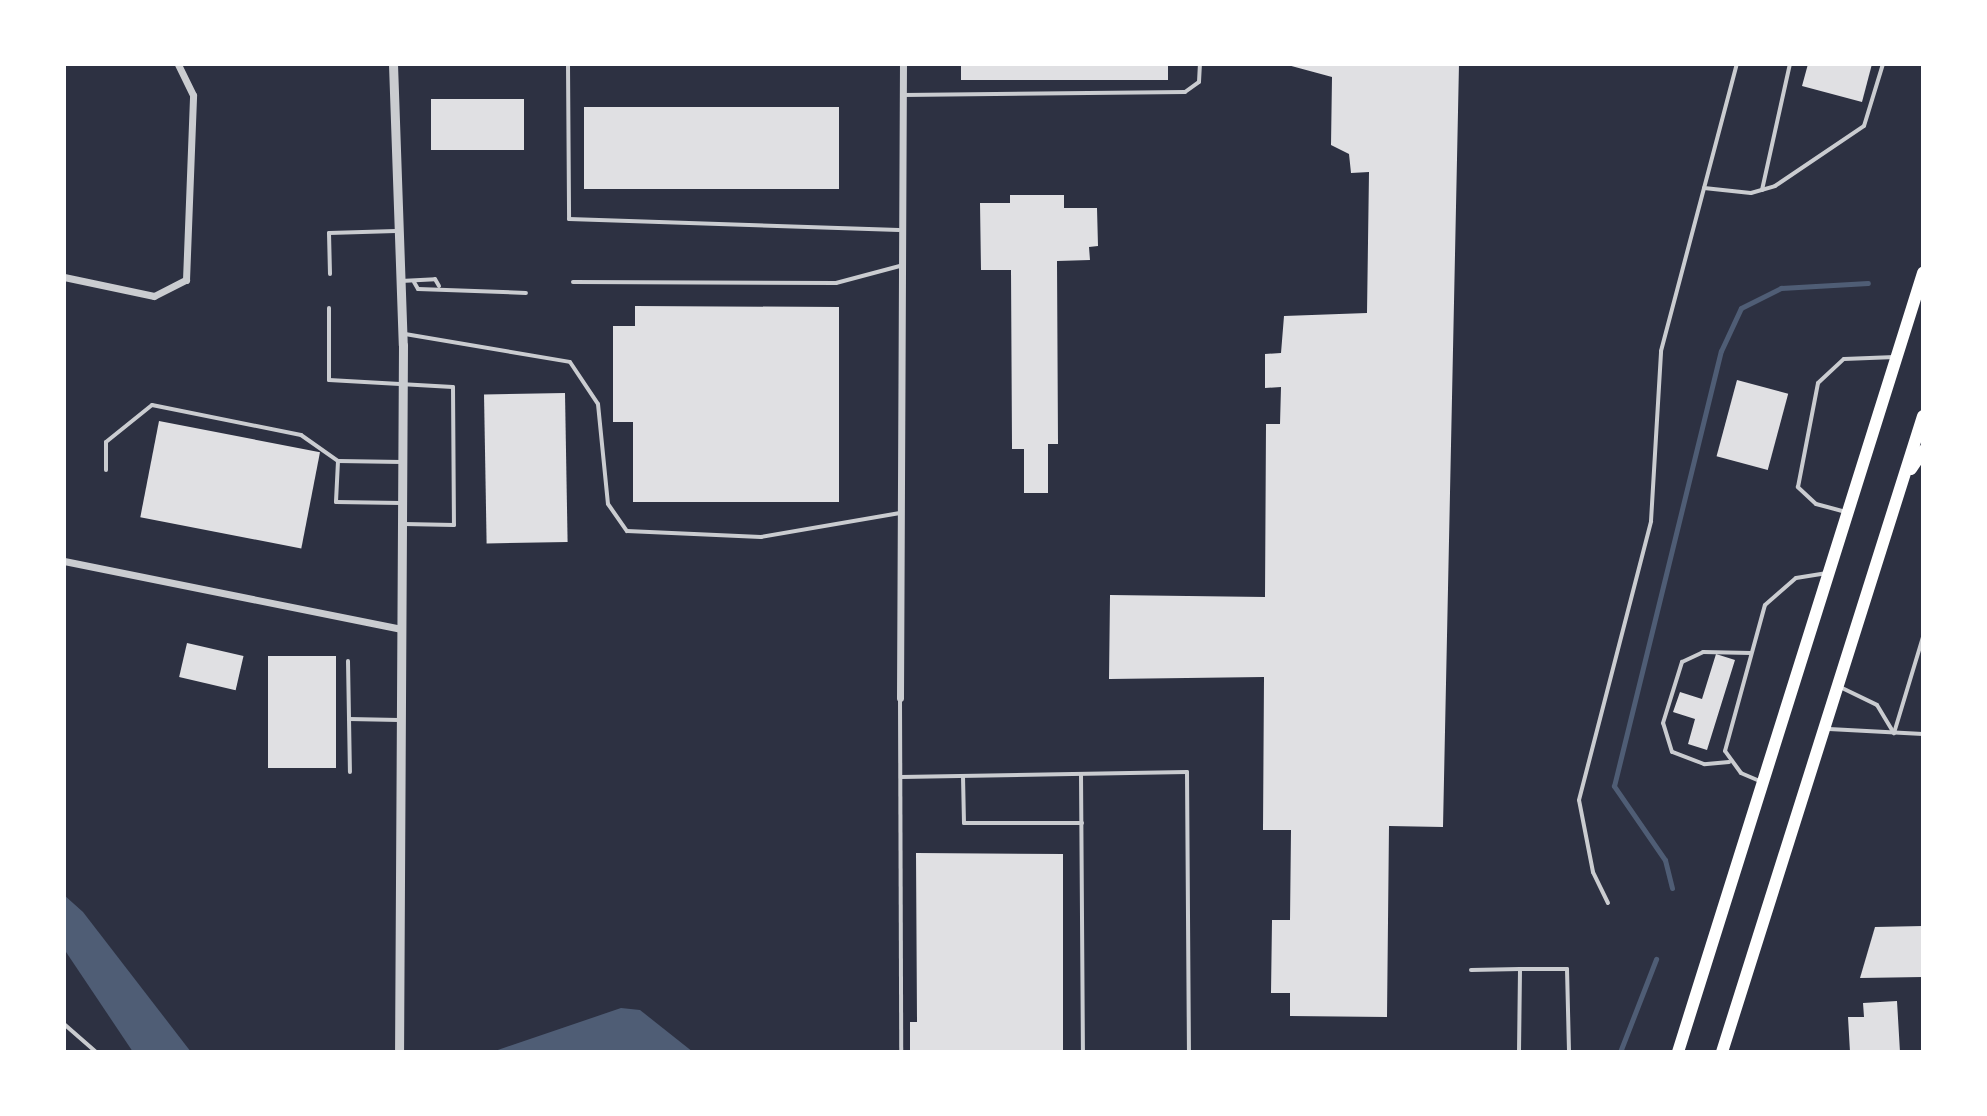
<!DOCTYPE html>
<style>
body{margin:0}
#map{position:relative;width:1987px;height:1116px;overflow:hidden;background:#2d3142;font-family:Helvetica,sans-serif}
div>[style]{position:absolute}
.water>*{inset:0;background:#4f5d75}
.stream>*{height:5px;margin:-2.5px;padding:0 2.5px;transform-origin:2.5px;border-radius:2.5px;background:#4f5d75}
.building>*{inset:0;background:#e0e0e3;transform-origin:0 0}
.service>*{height:4px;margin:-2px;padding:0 2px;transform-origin:2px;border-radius:2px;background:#caccd0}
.minor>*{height:7px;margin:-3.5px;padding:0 3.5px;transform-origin:3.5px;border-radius:3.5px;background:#caccd0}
.tertiary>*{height:9px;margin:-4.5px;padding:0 4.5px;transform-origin:4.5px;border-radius:4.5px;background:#caccd0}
.trunk>*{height:12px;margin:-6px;padding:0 6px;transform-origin:6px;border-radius:6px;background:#fff}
span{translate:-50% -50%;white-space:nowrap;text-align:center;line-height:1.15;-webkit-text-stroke:8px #fff;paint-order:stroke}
.frame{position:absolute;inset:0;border:66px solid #fff;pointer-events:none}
</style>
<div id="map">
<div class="water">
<div style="clip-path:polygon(64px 895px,83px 912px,191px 1052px,133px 1052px,64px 949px)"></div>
<div style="clip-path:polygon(621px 1008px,640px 1010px,693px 1052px,492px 1052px)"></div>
</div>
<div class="stream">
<div style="left:1672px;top:888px;width:29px;rotate:-104deg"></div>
<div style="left:1665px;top:860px;width:90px;rotate:-124.6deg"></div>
<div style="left:1614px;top:786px;width:448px;rotate:-76.2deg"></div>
<div style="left:1721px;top:351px;width:47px;rotate:-65.1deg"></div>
<div style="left:1741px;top:308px;width:45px;rotate:-26.6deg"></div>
<div style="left:1781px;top:288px;width:87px;rotate:-3.3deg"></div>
<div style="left:1620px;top:1052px;width:100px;rotate:-68.8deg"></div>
</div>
<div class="building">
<div style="left:961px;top:64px;width:207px;height:16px"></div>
<div style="clip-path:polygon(1284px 64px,1459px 64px,1443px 827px,1389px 826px,1387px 1017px,1290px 1016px,1290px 993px,1271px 993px,1272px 920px,1290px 920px,1291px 830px,1263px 830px,1264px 677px,1109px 679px,1110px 595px,1265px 597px,1266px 424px,1280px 424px,1281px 387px,1265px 388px,1265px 354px,1281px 353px,1284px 316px,1367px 313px,1369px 172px,1351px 173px,1349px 154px,1331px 145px,1332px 77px)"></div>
<div style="clip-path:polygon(1808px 64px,1872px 64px,1862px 102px,1802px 86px)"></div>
<div style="left:431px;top:99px;width:93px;height:51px"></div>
<div style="left:584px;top:107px;width:255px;height:82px"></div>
<div style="clip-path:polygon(1010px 195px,1064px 195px,1064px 208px,1097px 208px,1098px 246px,1089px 247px,1090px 260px,1057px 261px,1058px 444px,1048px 444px,1048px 493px,1024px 493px,1024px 449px,1012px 449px,1011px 270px,981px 270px,980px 203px,1010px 203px)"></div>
<div style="clip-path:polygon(635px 306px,839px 307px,839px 502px,633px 502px,633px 422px,613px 422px,613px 326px,635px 326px)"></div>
<div style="left:1737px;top:380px;width:53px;height:79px;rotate:15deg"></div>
<div style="left:565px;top:393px;width:149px;height:81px;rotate:89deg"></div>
<div style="left:159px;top:421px;width:164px;height:98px;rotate:11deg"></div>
<div style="left:187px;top:643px;width:58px;height:35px;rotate:13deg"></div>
<div style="clip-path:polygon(1716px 654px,1735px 660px,1707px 750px,1688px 744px,1695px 719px,1673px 712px,1680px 692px,1702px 699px)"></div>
<div style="left:268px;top:656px;width:68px;height:112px"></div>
<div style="clip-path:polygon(916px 853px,1063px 854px,1063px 1052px,910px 1052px,910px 1022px,917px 1022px)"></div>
<div style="clip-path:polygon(1923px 926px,1923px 977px,1860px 978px,1875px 927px)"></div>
<div style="clip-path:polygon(1897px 1001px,1900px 1052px,1850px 1052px,1848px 1017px,1864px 1017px,1863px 1003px)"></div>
</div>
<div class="service">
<div style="left:568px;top:64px;width:155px;rotate:89.6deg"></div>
<div style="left:569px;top:219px;width:330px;rotate:1.9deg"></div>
<div style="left:903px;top:95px;width:282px;rotate:-0.6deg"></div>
<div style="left:1185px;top:92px;width:17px;rotate:-36deg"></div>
<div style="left:1199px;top:82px;width:18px;rotate:-87deg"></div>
<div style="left:1704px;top:188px;width:47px;rotate:6.1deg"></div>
<div style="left:1751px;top:193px;width:25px;rotate:-16deg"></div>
<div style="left:1775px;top:186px;width:107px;rotate:-34deg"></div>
<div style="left:1864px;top:126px;width:65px;rotate:-73deg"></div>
<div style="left:1762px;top:190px;width:129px;rotate:-77.5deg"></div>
<div style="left:330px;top:274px;width:41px;rotate:-91.4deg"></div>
<div style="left:329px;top:233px;width:67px;rotate:-1.7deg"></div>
<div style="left:401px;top:281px;width:34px;rotate:-3deg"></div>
<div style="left:435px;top:279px;width:8px;rotate:60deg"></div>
<div style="left:414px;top:282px;width:8px;rotate:60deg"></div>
<div style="left:418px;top:289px;width:108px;rotate:2.1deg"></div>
<div style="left:573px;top:282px;width:263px;rotate:0.2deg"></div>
<div style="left:836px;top:283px;width:66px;rotate:-14.9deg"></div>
<div style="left:329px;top:308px;width:72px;rotate:90deg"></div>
<div style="left:329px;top:380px;width:124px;rotate:3.2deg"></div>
<div style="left:453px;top:387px;width:138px;rotate:89.6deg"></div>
<div style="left:454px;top:525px;width:50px;rotate:-178.9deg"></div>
<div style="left:405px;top:334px;width:167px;rotate:9.6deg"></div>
<div style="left:570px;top:362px;width:50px;rotate:56.3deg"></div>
<div style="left:598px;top:404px;width:100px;rotate:84.3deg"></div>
<div style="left:608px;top:504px;width:33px;rotate:55deg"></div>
<div style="left:627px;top:531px;width:134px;rotate:2.6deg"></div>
<div style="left:761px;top:537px;width:141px;rotate:-9.8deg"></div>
<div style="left:338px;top:461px;width:41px;rotate:92.8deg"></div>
<div style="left:336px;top:502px;width:65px;rotate:0.9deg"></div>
<div style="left:106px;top:470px;width:28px;rotate:-90deg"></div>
<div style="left:106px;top:442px;width:59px;rotate:-38.8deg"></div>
<div style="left:152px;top:405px;width:152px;rotate:11.4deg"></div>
<div style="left:301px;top:435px;width:45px;rotate:35.1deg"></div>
<div style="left:338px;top:461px;width:64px;rotate:0.9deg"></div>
<div style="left:1846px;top:512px;width:31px;rotate:-165deg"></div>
<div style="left:1816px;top:504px;width:25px;rotate:-137deg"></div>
<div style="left:1798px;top:487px;width:106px;rotate:-79.1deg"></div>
<div style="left:1818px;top:383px;width:35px;rotate:-43deg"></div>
<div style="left:1844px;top:359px;width:51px;rotate:-2.2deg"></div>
<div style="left:348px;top:661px;width:111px;rotate:89deg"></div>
<div style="left:1840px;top:687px;width:41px;rotate:25.9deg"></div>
<div style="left:1877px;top:705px;width:33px;rotate:59deg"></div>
<div style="left:900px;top:698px;width:354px;rotate:89.8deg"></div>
<div style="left:349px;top:719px;width:50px;rotate:1.1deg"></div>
<div style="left:1829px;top:729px;width:94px;rotate:3deg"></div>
<div style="left:1894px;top:733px;width:100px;rotate:-73.2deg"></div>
<div style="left:1729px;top:762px;width:25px;rotate:175deg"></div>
<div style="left:1704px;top:764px;width:34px;rotate:-159deg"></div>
<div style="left:1672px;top:752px;width:30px;rotate:-107deg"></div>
<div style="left:1663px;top:723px;width:64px;rotate:-72.7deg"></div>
<div style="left:1682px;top:662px;width:23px;rotate:-25deg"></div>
<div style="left:1703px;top:652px;width:48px;rotate:1.2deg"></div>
<div style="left:1081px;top:774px;width:278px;rotate:89.6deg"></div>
<div style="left:963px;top:776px;width:47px;rotate:88.8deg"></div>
<div style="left:964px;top:823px;width:118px"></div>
<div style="left:901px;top:777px;width:286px;rotate:-1deg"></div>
<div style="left:1187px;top:772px;width:280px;rotate:89.6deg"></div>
<div style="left:1762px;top:782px;width:23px;rotate:-157deg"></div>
<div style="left:1741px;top:773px;width:27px;rotate:-126deg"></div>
<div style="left:1725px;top:751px;width:151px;rotate:-74.7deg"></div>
<div style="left:1765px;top:605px;width:41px;rotate:-41.1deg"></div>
<div style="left:1796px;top:578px;width:30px;rotate:-9deg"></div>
<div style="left:1608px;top:903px;width:34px;rotate:-116deg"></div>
<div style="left:1593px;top:872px;width:73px;rotate:-101deg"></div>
<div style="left:1579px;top:800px;width:288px;rotate:-75.5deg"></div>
<div style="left:1651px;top:521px;width:170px;rotate:-86.6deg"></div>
<div style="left:1661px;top:351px;width:297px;rotate:-75.2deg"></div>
<div style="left:1471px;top:970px;width:49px;rotate:-1.2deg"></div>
<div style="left:64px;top:1024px;width:43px;rotate:41.2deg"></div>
<div style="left:1519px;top:1052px;width:83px;rotate:-89.3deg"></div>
<div style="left:1520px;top:969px;width:47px"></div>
<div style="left:1567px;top:969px;width:83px;rotate:88.6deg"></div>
</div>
<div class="minor">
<div style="left:64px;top:277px;width:92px;rotate:11.9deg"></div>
<div style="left:154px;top:296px;width:36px;rotate:-27deg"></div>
<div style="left:186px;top:280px;width:185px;rotate:-87.8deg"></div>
<div style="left:193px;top:95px;width:34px;rotate:-116deg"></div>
<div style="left:64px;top:561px;width:343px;rotate:11.4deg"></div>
<div style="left:900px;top:698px;width:634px;rotate:-89.73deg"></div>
</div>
<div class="tertiary">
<div style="left:393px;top:64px;width:281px;rotate:88deg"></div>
<div style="left:403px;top:345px;width:707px;rotate:90.32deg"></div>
</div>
<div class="trunk">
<div style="left:1911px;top:469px;width:22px;rotate:-56deg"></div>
<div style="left:1678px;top:1052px;width:817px;rotate:-72.54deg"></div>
<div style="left:1722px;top:1052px;width:667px;rotate:-72.46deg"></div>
</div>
<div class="frame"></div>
</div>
